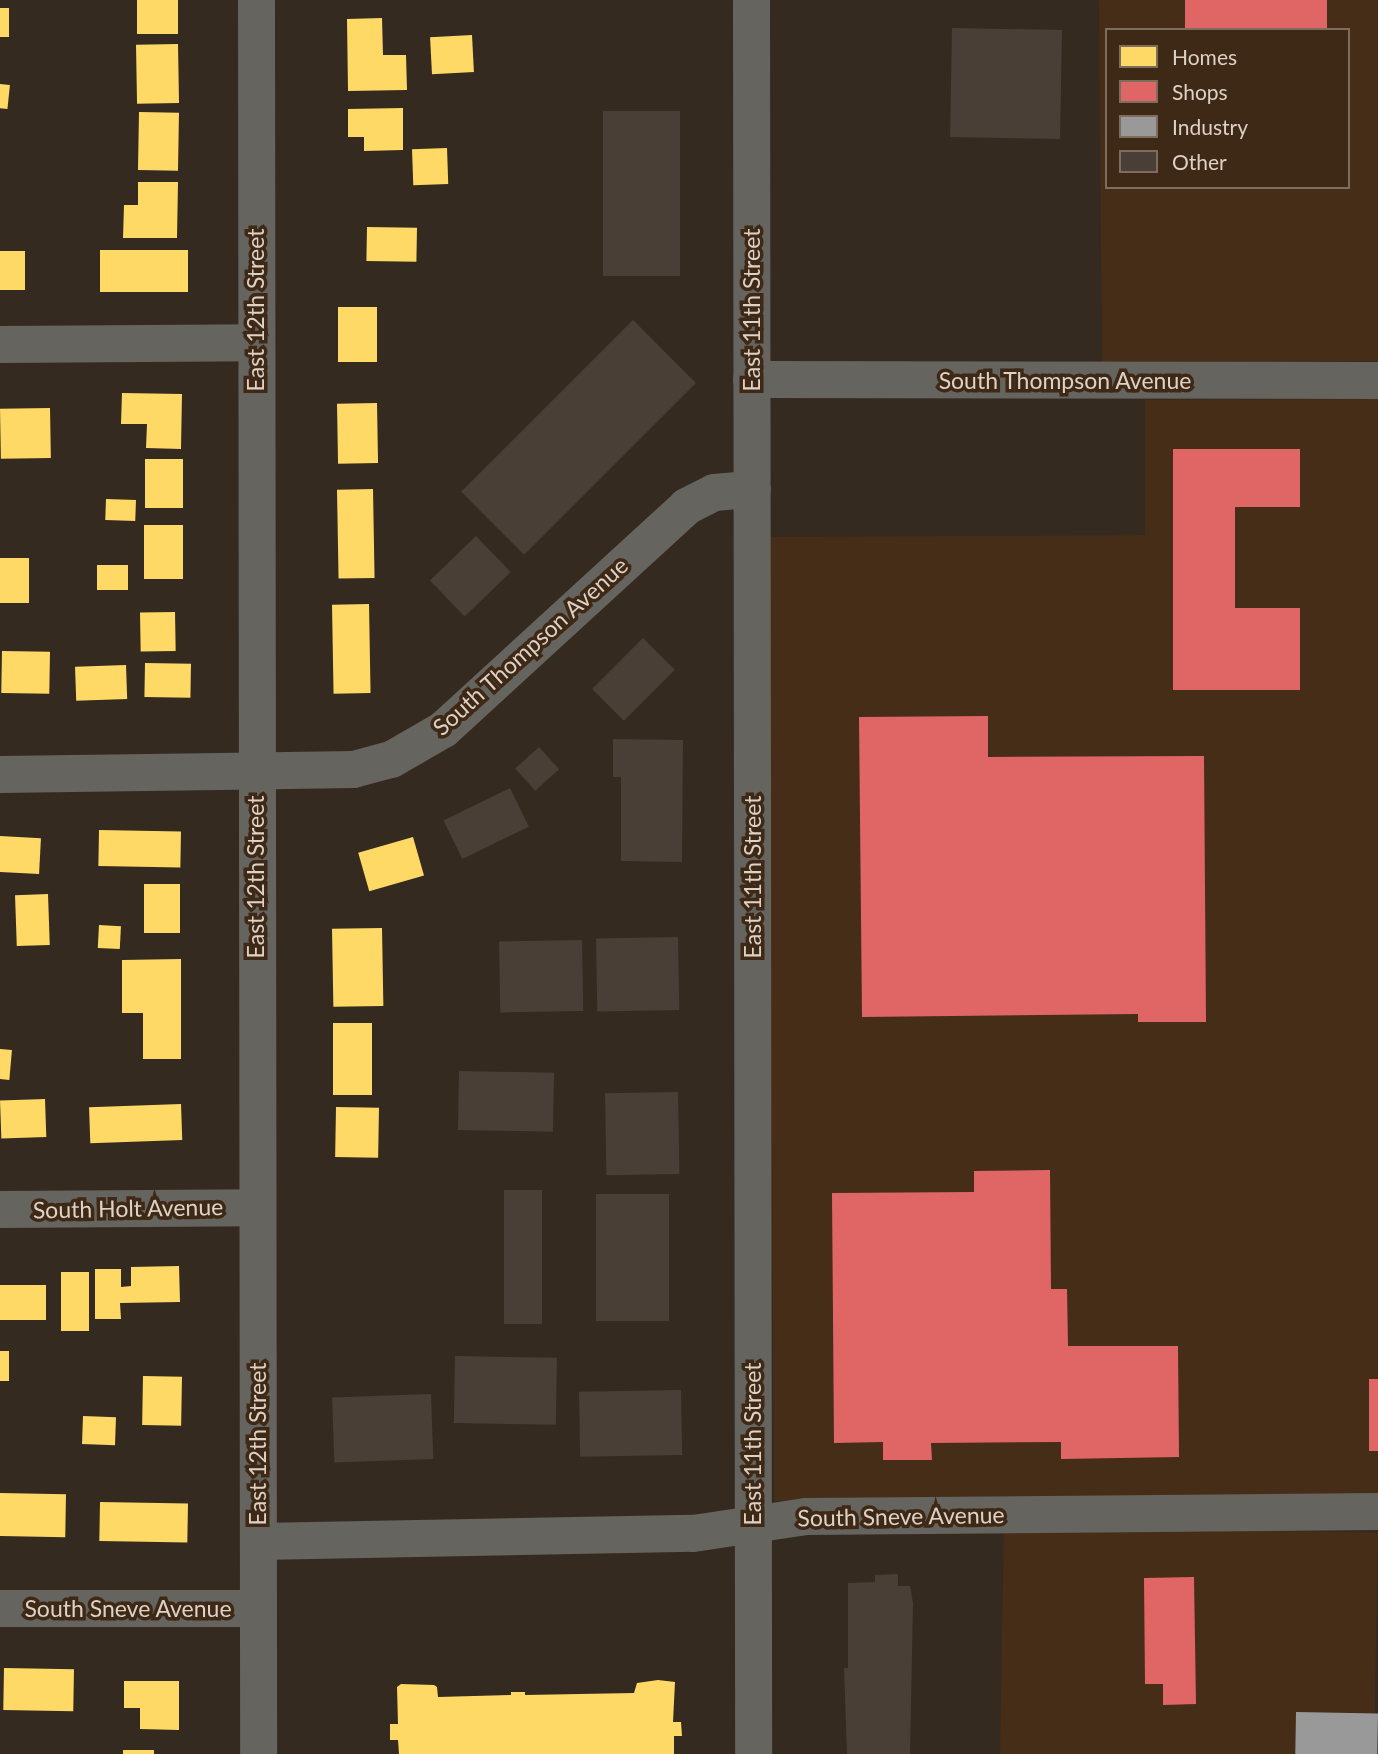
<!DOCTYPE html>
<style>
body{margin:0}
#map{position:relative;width:1378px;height:1754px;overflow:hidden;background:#352a20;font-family:Lato,sans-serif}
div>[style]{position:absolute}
.built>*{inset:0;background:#462d18;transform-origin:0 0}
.homes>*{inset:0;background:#ffd966;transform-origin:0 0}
.shops>*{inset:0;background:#e06666;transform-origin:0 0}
.industry>*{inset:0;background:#999;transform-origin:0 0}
.building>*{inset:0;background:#493f37;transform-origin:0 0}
.minor>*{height:37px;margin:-18.5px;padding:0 18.5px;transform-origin:18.5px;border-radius:18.5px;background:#65645e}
span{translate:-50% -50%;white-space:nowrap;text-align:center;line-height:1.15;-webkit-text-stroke:7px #3e2917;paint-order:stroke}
.street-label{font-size:23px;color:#ded1c5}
.legend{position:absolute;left:1105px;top:28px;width:245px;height:161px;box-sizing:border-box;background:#3e2917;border:2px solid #7e6c5d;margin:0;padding:9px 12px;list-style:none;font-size:21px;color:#ded1c5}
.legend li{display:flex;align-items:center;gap:14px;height:35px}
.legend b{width:35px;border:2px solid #7e6c5d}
</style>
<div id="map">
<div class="built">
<div style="clip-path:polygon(evenodd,1099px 0,1378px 0,1378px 361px,1102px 362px,1099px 0,1107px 30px,1348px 30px,1348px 187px,1107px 187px,1107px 30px)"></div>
<div style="clip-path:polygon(1378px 399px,1378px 1498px,774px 1501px,769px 537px,1145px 535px,1145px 400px)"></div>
<div style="left:1004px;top:1526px;width:374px;height:228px;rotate:1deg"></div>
</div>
<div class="homes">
<div style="left:137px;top:0;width:41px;height:34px"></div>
<div style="left:0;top:8px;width:9px;height:29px"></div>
<div style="clip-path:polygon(382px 18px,383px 55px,406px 55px,407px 90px,348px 91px,347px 19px)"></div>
<div style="left:472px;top:35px;width:37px;height:42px;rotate:87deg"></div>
<div style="left:178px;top:44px;width:59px;height:42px;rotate:89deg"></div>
<div style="left:0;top:84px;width:10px;height:24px;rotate:6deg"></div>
<div style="clip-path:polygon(403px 108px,403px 150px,364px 151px,364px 137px,348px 137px,348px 109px)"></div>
<div style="left:139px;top:112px;width:40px;height:58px;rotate:1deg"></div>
<div style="left:447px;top:148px;width:36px;height:35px;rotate:88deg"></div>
<div style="clip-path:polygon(138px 182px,178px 182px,177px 238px,123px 238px,124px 205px,138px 205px)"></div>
<div style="left:367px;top:227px;width:50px;height:34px;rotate:1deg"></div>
<div style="left:100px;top:250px;width:88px;height:42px"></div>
<div style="left:0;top:251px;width:25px;height:39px"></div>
<div style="left:338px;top:307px;width:39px;height:55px"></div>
<div style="clip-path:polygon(122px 393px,182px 394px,181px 449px,146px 448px,147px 424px,121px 424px)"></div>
<div style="left:377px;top:403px;width:60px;height:40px;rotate:89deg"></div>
<div style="left:50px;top:408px;width:50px;height:50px;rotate:89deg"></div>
<div style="left:145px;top:459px;width:38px;height:49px"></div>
<div style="left:373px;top:489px;width:89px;height:36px;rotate:89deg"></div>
<div style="left:106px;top:499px;width:30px;height:21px;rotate:2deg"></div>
<div style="left:144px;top:525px;width:39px;height:54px"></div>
<div style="left:0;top:558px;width:29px;height:45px"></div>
<div style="left:97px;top:565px;width:31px;height:25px"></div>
<div style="left:369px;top:604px;width:89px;height:37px;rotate:89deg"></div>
<div style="left:175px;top:612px;width:39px;height:35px;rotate:89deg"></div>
<div style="left:2px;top:651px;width:48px;height:42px;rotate:1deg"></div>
<div style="left:145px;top:663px;width:46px;height:34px;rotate:1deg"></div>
<div style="left:126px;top:665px;width:34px;height:51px;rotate:88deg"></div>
<div style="left:99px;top:830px;width:82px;height:36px;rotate:1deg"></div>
<div style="left:0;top:836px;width:41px;height:36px;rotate:3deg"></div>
<div style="left:413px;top:837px;width:40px;height:57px;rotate:74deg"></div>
<div style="left:144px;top:884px;width:36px;height:49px"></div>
<div style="left:48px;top:894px;width:51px;height:33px;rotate:88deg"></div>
<div style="left:99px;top:925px;width:22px;height:23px;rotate:3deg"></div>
<div style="left:382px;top:928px;width:78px;height:50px;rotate:89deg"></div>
<div style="clip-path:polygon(181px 959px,181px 1059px,143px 1059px,143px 1013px,122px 1013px,122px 960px)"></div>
<div style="left:333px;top:1023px;width:39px;height:72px"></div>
<div style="left:0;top:1049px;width:12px;height:30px;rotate:5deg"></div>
<div style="left:45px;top:1099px;width:38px;height:45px;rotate:88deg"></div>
<div style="left:181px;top:1104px;width:36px;height:92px;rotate:88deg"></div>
<div style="left:336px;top:1107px;width:43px;height:50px;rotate:1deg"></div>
<div style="clip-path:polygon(179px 1266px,180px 1302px,120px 1303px,121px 1319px,95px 1319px,95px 1269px,121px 1269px,121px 1287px,131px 1286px,131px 1267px)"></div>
<div style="left:61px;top:1272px;width:28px;height:59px"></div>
<div style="left:0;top:1285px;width:46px;height:35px"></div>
<div style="left:0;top:1351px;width:9px;height:30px"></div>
<div style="left:143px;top:1376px;width:39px;height:49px;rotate:1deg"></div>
<div style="left:83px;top:1416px;width:33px;height:28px;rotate:2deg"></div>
<div style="left:0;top:1493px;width:66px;height:43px;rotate:1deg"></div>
<div style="left:100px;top:1502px;width:88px;height:39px;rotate:1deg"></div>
<div style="left:4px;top:1668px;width:70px;height:42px;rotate:1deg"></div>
<div style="clip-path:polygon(658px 1680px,675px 1682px,673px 1722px,681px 1722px,682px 1736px,674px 1736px,674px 1754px,399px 1754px,398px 1740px,390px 1740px,390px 1724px,398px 1724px,397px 1687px,401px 1684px,434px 1685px,437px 1687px,438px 1697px,511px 1695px,511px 1692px,525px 1692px,525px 1695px,634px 1693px,637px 1683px)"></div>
<div style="clip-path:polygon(124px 1681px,179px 1681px,179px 1730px,140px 1729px,140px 1708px,124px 1708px)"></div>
<div style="left:123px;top:1750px;width:31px;height:4px"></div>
</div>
<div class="shops">
<div style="left:1185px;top:0;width:142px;height:30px"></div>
<div style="clip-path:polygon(1173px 449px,1300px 449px,1300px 507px,1235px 507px,1235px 608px,1300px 608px,1300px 690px,1173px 690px)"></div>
<div style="clip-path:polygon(988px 716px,988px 757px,1204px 756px,1206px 1022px,1138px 1022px,1138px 1014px,862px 1017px,859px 717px)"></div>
<div style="clip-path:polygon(1050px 1170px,1051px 1289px,1067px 1289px,1068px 1346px,1178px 1346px,1179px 1457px,1061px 1459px,1061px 1442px,931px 1443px,932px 1460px,883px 1460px,883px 1442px,834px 1443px,832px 1193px,974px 1192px,974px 1171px)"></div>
<div style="left:1369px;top:1379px;width:9px;height:72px"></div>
<div style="clip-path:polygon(1194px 1577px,1196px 1704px,1163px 1705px,1163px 1684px,1145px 1684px,1144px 1578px)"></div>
</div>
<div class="industry">
<div style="left:1296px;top:1712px;width:82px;height:42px;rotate:1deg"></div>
</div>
<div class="building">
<div style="left:952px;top:28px;width:110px;height:109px;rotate:1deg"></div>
<div style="left:603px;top:111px;width:77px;height:165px"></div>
<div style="left:633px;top:320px;width:89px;height:243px;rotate:45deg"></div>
<div style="left:476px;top:536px;width:50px;height:64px;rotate:46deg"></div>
<div style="left:643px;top:638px;width:45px;height:72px;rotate:45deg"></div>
<div style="clip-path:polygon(613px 739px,683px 740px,682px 862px,621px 861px,621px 777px,613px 777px)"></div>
<div style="left:539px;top:747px;width:30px;height:32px;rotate:48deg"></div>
<div style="left:510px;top:788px;width:43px;height:74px;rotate:64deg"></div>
<div style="left:678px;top:937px;width:73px;height:82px;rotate:89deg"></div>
<div style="left:582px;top:940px;width:71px;height:83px;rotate:89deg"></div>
<div style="left:459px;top:1071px;width:95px;height:59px;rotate:1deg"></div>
<div style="left:678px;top:1092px;width:82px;height:73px;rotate:89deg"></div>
<div style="left:504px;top:1190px;width:38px;height:134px"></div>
<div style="left:596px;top:1194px;width:73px;height:127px"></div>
<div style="left:455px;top:1356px;width:102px;height:67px;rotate:1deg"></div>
<div style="left:681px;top:1390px;width:65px;height:102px;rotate:89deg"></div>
<div style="left:431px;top:1394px;width:65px;height:99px;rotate:88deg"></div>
<div style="clip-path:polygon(898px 1574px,898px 1586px,910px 1586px,913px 1603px,910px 1754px,847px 1754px,844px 1668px,848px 1668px,848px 1583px,875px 1582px,875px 1575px)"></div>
</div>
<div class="minor">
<div style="left:256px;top:0;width:1754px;rotate:89.93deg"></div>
<div style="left:751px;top:0;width:1754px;rotate:89.93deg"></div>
<div style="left:0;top:344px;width:255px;rotate:-0.4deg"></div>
<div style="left:751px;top:379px;width:627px;rotate:0.09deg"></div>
<div style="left:0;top:774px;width:353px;rotate:-0.8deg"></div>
<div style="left:353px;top:769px;width:39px;rotate:-15deg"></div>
<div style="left:391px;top:759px;width:60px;rotate:-30deg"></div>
<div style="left:443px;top:729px;width:330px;rotate:-42.5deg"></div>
<div style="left:686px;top:506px;width:31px;rotate:-27deg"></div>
<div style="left:714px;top:492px;width:38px;rotate:-5deg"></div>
<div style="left:0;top:1209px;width:257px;rotate:-0.4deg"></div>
<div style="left:258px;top:1541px;width:435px;rotate:-1.1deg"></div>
<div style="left:693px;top:1533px;width:113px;rotate:-8.6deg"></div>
<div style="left:805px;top:1516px;width:573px;rotate:-0.5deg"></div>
<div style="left:0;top:1608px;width:257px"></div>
</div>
<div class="street-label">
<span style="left:255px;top:310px;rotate:-90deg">East 12th Street</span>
<span style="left:751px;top:310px;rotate:-90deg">East 11th Street</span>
<span style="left:1065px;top:380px">South Thompson Avenue</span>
<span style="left:530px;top:646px;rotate:-42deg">South Thompson Avenue</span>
<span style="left:255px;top:877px;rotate:-90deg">East 12th Street</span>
<span style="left:752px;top:877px;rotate:-90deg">East 11th Street</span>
<span style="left:128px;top:1208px;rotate:-1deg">South Holt Avenue</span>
<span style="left:257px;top:1444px;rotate:-90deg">East 12th Street</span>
<span style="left:752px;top:1444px;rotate:-90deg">East 11th Street</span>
<span style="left:901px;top:1516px;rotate:-1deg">South Sneve Avenue</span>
<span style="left:128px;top:1608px">South Sneve Avenue</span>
</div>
<ul class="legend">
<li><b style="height:19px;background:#ffd966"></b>Homes</li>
<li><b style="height:19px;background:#e06666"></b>Shops</li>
<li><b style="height:19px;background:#999"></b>Industry</li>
<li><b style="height:19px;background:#493f37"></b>Other</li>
</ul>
</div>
